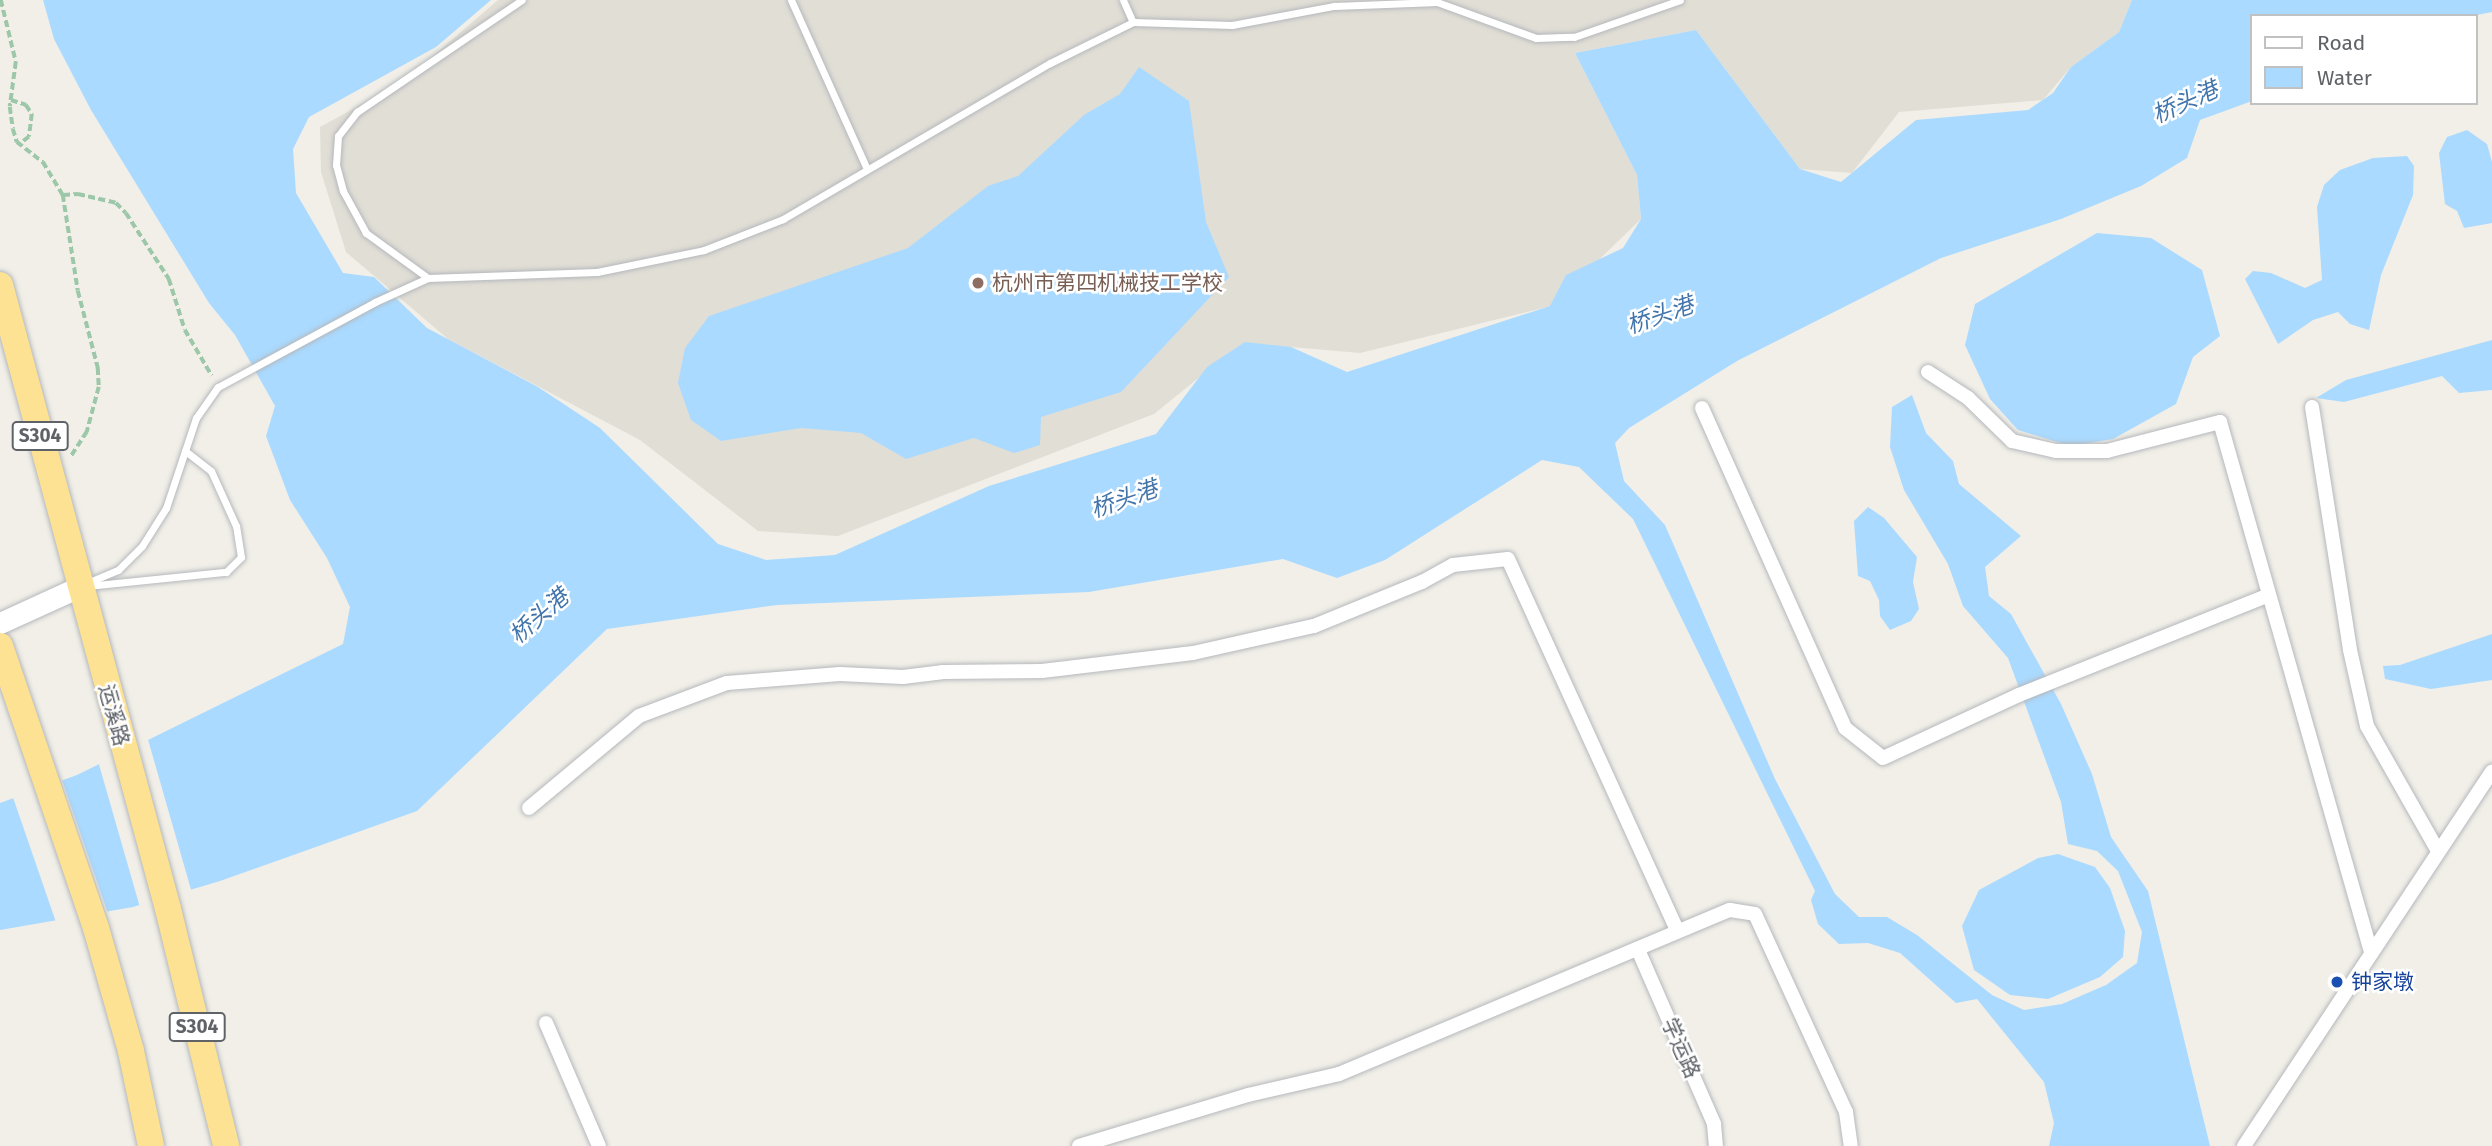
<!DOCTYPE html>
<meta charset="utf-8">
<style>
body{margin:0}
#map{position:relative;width:2492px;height:1146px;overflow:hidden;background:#f1efe8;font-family:"Fira Sans","Noto Sans SC",sans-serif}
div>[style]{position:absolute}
.education>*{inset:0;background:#e1ded6}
.water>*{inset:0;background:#aadaff}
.pier>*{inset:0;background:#f1efe8;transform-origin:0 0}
.path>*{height:3.5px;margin-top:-1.75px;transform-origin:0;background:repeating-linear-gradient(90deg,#9cc7a9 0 7px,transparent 0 10.5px)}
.roads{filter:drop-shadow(0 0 2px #b5b8bc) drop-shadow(0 0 2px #b5b8bc)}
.lane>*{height:7px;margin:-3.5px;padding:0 3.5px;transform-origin:3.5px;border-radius:3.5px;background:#fff}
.street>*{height:14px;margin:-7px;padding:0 7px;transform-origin:7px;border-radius:7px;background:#fff}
.secondary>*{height:21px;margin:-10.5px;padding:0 10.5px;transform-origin:10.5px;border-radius:10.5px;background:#fff}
.highway>*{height:26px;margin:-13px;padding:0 13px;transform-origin:13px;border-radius:13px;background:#fde293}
.dots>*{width:19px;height:19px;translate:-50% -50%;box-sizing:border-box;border:4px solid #fff;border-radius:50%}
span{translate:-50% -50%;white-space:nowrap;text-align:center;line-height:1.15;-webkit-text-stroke:5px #fff;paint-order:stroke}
.shield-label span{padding:2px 5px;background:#fff;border:2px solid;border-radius:5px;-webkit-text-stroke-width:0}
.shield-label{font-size:19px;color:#5f6368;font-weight:700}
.education-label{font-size:21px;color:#785e54}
.left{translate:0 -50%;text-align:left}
.street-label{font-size:21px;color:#5f6368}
.transit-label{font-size:21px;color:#164399}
.water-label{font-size:23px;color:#4174aa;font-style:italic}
.legend{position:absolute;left:2250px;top:14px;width:228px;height:91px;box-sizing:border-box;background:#fff;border:2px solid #bfc1c3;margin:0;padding:9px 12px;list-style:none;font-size:21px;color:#5f6368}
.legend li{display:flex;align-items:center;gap:14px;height:35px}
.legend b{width:35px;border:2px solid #bfc1c3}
</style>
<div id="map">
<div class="education">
<div style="clip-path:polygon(498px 0,2132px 0,2119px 32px,2071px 67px,2043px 100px,1899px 112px,1852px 173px,1800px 169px,1696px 30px,1575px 53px,1637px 175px,1641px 219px,1551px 306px,1360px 353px,1291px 347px,1228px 354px,1154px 414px,838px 536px,758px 531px,640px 440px,448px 339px,346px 252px,321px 172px,320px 127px,404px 81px)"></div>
</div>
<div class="water">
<div style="clip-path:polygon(43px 0,491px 0,436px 47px,309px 117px,293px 149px,296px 193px,343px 273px,374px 277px,427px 328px,538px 387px,600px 428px,718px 544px,766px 560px,835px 555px,989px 486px,1156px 434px,1207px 367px,1245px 342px,1291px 347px,1347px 372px,1550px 306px,1566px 275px,1623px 248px,1641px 219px,1637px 175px,1575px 53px,1696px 30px,1800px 169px,1841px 182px,1916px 120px,2028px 110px,2053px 93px,2071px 67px,2119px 32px,2132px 0,2492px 0,2492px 12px,2472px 16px,2252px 16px,2252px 101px,2200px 120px,2187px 158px,2141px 186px,2061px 219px,1941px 258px,1737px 361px,1629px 428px,1615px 443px,1624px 481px,1665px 525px,1775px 779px,1835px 894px,1859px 917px,1887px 917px,1917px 935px,1992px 995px,2024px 1010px,2062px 1004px,2106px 985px,2137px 963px,2142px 932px,2118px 871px,2097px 851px,2068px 844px,2061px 802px,2008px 658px,1963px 606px,1948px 564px,1904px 490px,1890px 447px,1892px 407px,1912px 395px,1926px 433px,1953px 461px,1959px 484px,2021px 536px,1985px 567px,1989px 596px,2011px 614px,2061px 704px,2092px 774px,2111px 837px,2148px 891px,2210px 1146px,2049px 1146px,2054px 1123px,2044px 1082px,1977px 999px,1956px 1003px,1900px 953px,1868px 943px,1839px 944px,1818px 924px,1811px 900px,1815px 891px,1633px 519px,1579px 467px,1542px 460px,1385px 560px,1337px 578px,1283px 559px,1089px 592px,777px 605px,607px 629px,417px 811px,220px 881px,133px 907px,0 930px,0 803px,77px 775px,343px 644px,350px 607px,327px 558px,290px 500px,266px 436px,275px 406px,235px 335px,209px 303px,91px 110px,54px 39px)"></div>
<div style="clip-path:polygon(1139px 67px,1189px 101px,1206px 222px,1229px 277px,1121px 392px,1041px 417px,1040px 445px,1014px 453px,974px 438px,906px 459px,861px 433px,801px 428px,721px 441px,691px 420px,678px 383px,685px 348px,709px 316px,908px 248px,988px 186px,1018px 176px,1084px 115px,1120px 94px)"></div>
<div style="clip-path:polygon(2467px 130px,2487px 144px,2492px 162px,2492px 223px,2464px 228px,2457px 211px,2445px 204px,2439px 153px,2447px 137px)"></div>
<div style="clip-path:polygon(2407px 156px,2414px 166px,2413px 195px,2381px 275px,2369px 330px,2350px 324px,2338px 312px,2313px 320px,2278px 344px,2245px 279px,2253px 271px,2271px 273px,2305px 288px,2322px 280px,2317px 207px,2324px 185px,2340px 170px,2373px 158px)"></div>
<div style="clip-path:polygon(2097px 233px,2151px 238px,2202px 270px,2220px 336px,2193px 357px,2176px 404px,2113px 439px,2070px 446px,2018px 430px,1990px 399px,1965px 345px,1975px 304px)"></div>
<div style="clip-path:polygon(2492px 340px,2492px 390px,2459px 393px,2442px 376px,2344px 402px,2316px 398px,2346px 380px)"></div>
<div style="clip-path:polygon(1868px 507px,1884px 518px,1917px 557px,1913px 582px,1919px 609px,1911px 621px,1890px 630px,1880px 616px,1879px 600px,1870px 581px,1858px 576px,1854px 521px)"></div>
<div style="clip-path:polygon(2492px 634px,2492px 680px,2431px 689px,2385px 679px,2383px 666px,2400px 665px)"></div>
<div style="clip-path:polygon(2058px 854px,2095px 867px,2110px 888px,2125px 931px,2123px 957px,2100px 977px,2048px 999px,2010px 995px,1974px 970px,1962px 926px,1979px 890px,2038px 858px)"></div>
</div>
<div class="pier">
<div style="left:147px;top:736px;width:163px;height:54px;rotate:74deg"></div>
<div style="left:61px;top:777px;width:146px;height:52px;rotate:71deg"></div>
</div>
<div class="path">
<div style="left:1px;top:0;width:64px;rotate:76.4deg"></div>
<div style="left:16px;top:62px;width:45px;rotate:97.6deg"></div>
<div style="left:10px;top:107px;width:22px;rotate:82deg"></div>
<div style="left:13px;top:129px;width:14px;rotate:73deg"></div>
<div style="left:17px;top:142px;width:33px;rotate:38deg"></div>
<div style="left:43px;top:162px;width:39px;rotate:59deg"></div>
<div style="left:63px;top:195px;width:97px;rotate:81.1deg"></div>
<div style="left:78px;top:291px;width:80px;rotate:75.4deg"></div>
<div style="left:98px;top:368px;width:19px;rotate:87deg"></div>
<div style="left:99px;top:387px;width:47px;rotate:104.9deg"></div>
<div style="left:87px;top:432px;width:31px;rotate:123deg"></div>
<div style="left:11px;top:100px;width:16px;rotate:18deg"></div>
<div style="left:26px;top:105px;width:11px;rotate:56deg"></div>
<div style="left:32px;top:114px;width:23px;rotate:97deg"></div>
<div style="left:29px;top:137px;width:13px;rotate:141deg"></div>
<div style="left:63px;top:195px;width:15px;rotate:-4deg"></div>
<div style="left:78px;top:194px;width:39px;rotate:13deg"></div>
<div style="left:116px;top:203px;width:14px;rotate:45deg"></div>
<div style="left:126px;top:213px;width:79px;rotate:56.9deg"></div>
<div style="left:169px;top:279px;width:53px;rotate:72.6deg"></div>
<div style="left:185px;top:330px;width:53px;rotate:59.6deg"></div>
</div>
<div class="roads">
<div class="lane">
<div style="left:791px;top:0;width:185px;rotate:65.8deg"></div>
<div style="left:1123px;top:0;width:24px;rotate:66deg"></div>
<div style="left:428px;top:278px;width:77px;rotate:-144deg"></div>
<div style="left:366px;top:233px;width:48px;rotate:-118.7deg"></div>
<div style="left:343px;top:191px;width:27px;rotate:-105deg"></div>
<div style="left:336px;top:165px;width:29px;rotate:-86deg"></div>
<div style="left:338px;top:136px;width:31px;rotate:-52deg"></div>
<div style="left:357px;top:112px;width:199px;rotate:-34.2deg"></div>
<div style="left:87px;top:583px;width:34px;rotate:-23deg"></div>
<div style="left:118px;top:570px;width:34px;rotate:-45deg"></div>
<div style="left:142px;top:546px;width:45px;rotate:-57.7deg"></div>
<div style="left:166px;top:508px;width:95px;rotate:-71.6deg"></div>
<div style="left:196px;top:418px;width:38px;rotate:-55deg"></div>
<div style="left:218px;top:387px;width:179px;rotate:-28.4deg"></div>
<div style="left:375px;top:302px;width:58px;rotate:-24.4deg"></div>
<div style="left:428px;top:278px;width:169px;rotate:-2deg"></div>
<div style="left:597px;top:272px;width:109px;rotate:-11.6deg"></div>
<div style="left:704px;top:250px;width:85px;rotate:-21.4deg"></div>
<div style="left:783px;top:219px;width:309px;rotate:-30.3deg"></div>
<div style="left:1050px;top:63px;width:93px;rotate:-26.3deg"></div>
<div style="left:1133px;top:22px;width:99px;rotate:1.7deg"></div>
<div style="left:1232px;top:25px;width:104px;rotate:-10.6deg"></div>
<div style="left:1334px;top:6px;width:103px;rotate:-2.2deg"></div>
<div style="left:1437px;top:2px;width:105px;rotate:20deg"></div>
<div style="left:1536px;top:38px;width:38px;rotate:-2deg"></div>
<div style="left:1574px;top:37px;width:112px;rotate:-19.2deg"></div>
<div style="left:87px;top:586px;width:140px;rotate:-5.8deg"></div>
<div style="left:226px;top:572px;width:21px;rotate:-45deg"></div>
<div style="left:241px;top:557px;width:31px;rotate:-99deg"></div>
<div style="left:236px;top:526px;width:60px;rotate:-114.4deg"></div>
<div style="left:211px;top:471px;width:33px;rotate:-142deg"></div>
</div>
<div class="street">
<div style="left:1928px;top:372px;width:48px;rotate:33deg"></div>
<div style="left:1968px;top:398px;width:62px;rotate:44.3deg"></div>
<div style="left:2012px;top:441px;width:45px;rotate:12.8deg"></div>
<div style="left:2056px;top:451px;width:51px"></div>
<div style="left:2107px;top:451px;width:117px;rotate:-14.4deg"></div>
<div style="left:2220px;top:422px;width:551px;rotate:74.1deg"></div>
<div style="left:2312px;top:407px;width:246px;rotate:81.1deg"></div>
<div style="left:2350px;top:650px;width:78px;rotate:77.4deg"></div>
<div style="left:2367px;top:726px;width:144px;rotate:60.4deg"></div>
<div style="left:1702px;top:408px;width:350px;rotate:65.9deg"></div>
<div style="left:1845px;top:728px;width:48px;rotate:38.3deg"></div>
<div style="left:1883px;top:758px;width:150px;rotate:-24.9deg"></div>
<div style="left:2019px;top:695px;width:267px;rotate:-21.8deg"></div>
<div style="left:529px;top:808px;width:143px;rotate:-39.9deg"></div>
<div style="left:639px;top:716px;width:94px;rotate:-20.6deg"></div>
<div style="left:727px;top:683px;width:113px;rotate:-4.6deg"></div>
<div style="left:840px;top:674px;width:63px;rotate:2.7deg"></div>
<div style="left:903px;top:677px;width:39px;rotate:-7deg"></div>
<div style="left:942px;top:672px;width:100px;rotate:-0.6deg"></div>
<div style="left:1042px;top:671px;width:152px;rotate:-6.8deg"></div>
<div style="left:1193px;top:653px;width:124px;rotate:-12.6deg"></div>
<div style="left:1314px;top:626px;width:117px;rotate:-22.2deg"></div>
<div style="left:1422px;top:582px;width:35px;rotate:-29deg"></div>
<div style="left:1453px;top:565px;width:55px;rotate:-6.2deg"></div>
<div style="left:1508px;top:559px;width:407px;rotate:65.5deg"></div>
<div style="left:1639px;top:952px;width:188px;rotate:66.4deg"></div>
<div style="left:1714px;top:1124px;width:22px;rotate:85deg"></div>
<div style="left:546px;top:1023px;width:134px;rotate:66.7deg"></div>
<div style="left:1079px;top:1146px;width:177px;rotate:-16.8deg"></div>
<div style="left:1248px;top:1095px;width:93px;rotate:-13deg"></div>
<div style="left:1339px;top:1074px;width:424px;rotate:-22.8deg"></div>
<div style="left:1730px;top:910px;width:25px;rotate:9deg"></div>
<div style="left:1755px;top:914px;width:218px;rotate:65.3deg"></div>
<div style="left:1846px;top:1112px;width:34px;rotate:82deg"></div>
<div style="left:2244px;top:1146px;width:449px;rotate:-56.5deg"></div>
</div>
<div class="secondary">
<div style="left:0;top:623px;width:87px;rotate:-24.5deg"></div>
</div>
<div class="highway">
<div style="left:0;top:285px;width:646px;rotate:74.93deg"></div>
<div style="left:168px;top:909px;width:244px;rotate:76.2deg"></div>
<div style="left:0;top:646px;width:298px;rotate:71.2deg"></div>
<div style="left:96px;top:928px;width:128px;rotate:74.1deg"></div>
<div style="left:131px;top:1051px;width:97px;rotate:78.1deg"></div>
</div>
</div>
<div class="dots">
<div style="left:978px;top:283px;background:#8d6e63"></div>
<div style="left:2337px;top:982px;background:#1a4fb4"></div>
</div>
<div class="shield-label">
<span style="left:40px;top:436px">S304</span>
<span style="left:197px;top:1027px">S304</span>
</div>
<div class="education-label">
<span class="left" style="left:992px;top:283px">杭州市第四机械技工学校</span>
</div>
<div class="street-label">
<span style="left:114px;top:715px;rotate:75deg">运溪路</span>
<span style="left:1681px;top:1048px;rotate:66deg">学运路</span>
</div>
<div class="transit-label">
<span class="left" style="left:2351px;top:982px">钟家墩</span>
</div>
<div class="water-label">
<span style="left:2185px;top:102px;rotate:-24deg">桥头港</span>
<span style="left:1660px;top:315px;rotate:-19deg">桥头港</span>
<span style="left:1124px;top:499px;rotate:-19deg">桥头港</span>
<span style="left:539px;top:616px;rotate:-41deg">桥头港</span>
</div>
<ul class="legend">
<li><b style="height:9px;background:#fff"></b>Road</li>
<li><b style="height:19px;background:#aadaff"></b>Water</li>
</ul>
</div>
